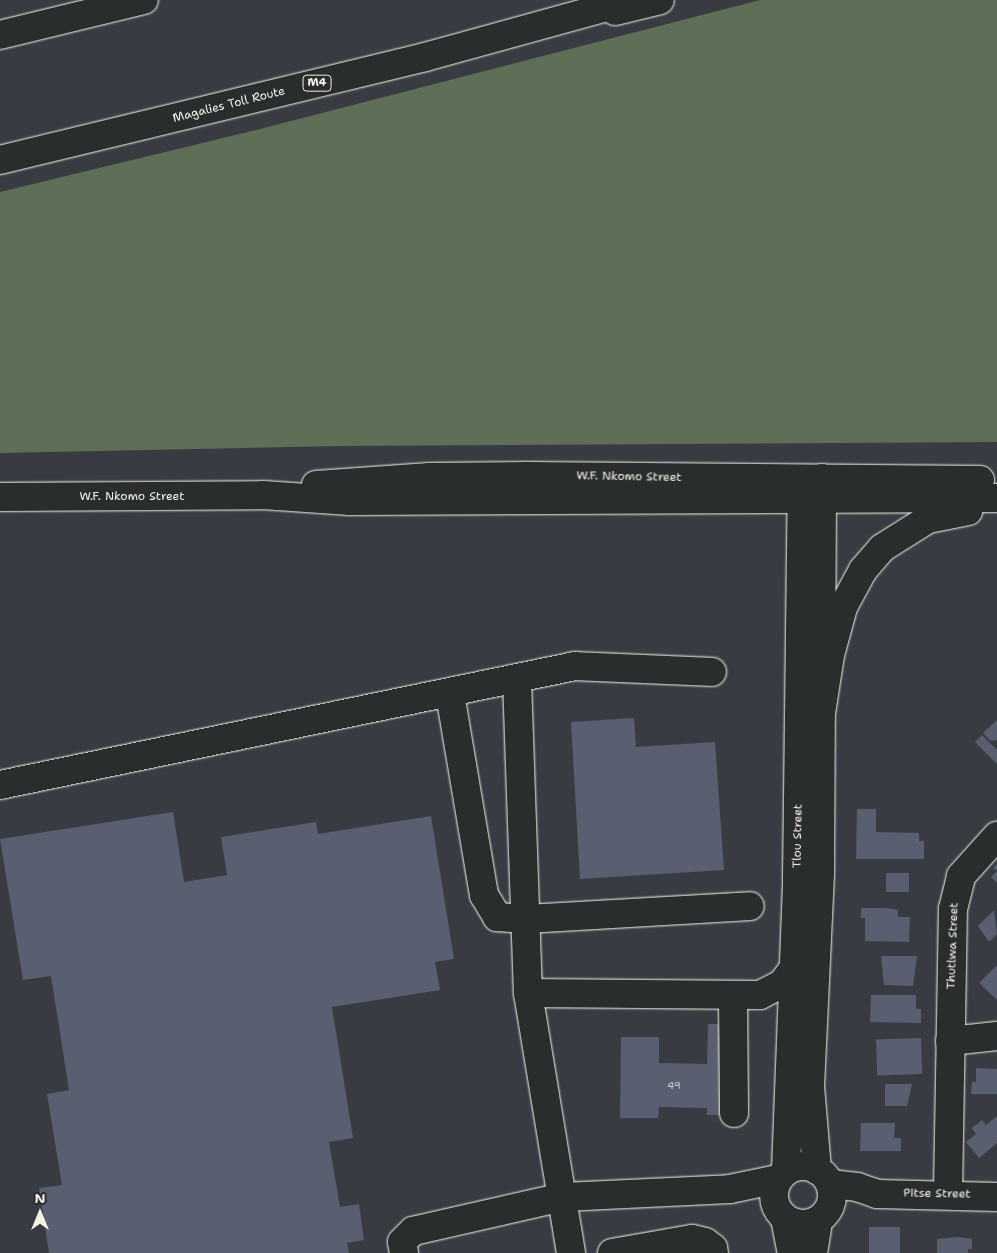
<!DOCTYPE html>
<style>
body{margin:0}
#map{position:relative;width:997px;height:1253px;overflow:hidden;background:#383c42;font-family:"Shantell Sans",sans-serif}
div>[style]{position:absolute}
.green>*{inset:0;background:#5f6e57}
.building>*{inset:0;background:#595e70;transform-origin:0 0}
.roads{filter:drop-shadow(0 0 1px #f4f1e8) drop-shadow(0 0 1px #f4f1e8)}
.minor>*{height:28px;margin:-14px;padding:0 14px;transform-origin:14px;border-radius:14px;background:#2a2d2e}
.minor>.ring{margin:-14px;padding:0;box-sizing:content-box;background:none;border:28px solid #2a2d2e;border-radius:50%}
.major>*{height:28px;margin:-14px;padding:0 14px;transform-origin:14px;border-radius:14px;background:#2a2d2e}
.highway>*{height:28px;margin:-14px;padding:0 14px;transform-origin:14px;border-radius:14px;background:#2a2d2e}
span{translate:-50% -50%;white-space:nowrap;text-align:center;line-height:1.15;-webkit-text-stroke:4.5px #2a2d2e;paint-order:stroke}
.number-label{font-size:10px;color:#cdccca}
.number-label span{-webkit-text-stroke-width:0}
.shield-label span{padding:1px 4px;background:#2a2d2e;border:1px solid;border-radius:4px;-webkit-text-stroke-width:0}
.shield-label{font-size:11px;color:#f4f1e8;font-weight:700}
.street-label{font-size:12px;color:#f4f1e8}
.north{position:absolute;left:15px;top:1188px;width:50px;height:50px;-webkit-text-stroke:4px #2a2d2e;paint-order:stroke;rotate:0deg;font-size:14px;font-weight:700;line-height:20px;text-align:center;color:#f4f1e8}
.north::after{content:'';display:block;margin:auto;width:18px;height:22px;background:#f4f1e8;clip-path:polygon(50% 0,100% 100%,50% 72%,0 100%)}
</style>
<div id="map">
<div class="green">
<div style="clip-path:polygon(760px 0,997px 0,997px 442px,338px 446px,0 453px,0 192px,260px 129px)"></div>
</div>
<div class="building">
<div style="clip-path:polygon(634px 718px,636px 747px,715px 742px,724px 870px,580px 879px,571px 722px)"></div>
<div style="clip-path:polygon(997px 720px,997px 740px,991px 741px,983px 733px)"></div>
<div style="clip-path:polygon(982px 735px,997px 750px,997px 764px,975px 742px)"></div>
<div style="clip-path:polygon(857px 809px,876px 809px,876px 832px,919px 833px,919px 841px,924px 841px,924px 859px,856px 859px)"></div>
<div style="clip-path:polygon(173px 812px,184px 882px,227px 875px,221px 837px,316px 822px,318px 834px,431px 816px,454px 959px,435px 962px,440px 990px,332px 1007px,353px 1138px,329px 1142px,340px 1207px,359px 1204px,364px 1240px,347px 1243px,349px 1253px,49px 1253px,39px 1188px,62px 1185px,47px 1094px,69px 1090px,51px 976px,23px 980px,0 839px)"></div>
<div style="clip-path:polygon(997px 864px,997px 883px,991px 877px,997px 871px,993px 868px)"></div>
<div style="left:886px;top:873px;width:23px;height:19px"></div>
<div style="clip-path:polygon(861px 908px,887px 908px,898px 910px,898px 917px,910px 917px,909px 942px,865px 941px,865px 918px,861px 918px)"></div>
<div style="clip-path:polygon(994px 910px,997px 934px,989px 942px,978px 926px)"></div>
<div style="clip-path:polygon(881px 956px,917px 956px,913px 986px,884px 985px)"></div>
<div style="clip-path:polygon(996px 966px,997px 967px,997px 1000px,979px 983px)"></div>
<div style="clip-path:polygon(871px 995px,916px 995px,916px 1009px,921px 1009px,921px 1023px,870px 1022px)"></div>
<div style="clip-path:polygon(708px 1024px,728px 1024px,727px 1115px,707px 1115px,707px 1108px,659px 1107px,658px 1118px,620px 1118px,621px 1037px,659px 1037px,659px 1063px,707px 1064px)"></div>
<div style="left:921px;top:1038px;width:36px;height:45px;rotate:88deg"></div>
<div style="clip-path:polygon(976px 1068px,997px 1069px,997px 1094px,971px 1094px,972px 1082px,976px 1082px)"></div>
<div style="clip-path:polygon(885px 1084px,912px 1084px,907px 1106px,885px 1106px)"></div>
<div style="clip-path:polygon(997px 1116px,997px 1143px,979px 1158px,966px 1142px,976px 1134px,972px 1128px,982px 1120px,986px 1125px)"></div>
<div style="clip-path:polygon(861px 1123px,895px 1123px,894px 1138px,901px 1138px,901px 1151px,860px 1151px)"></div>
<div style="left:869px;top:1227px;width:31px;height:26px"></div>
<div style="clip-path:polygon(958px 1237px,972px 1239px,972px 1249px,968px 1249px,968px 1253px,937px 1253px,937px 1239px)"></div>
</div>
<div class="roads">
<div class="minor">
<div style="left:517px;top:680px;width:313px;rotate:88deg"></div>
<div style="left:528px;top:993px;width:264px;rotate:80.6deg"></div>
<div style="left:450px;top:694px;width:204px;rotate:80.4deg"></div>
<div style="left:484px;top:895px;width:26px;rotate:59deg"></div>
<div style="left:497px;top:917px;width:30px;rotate:4deg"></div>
<div style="left:527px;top:919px;width:223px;rotate:-3.3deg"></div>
<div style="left:0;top:785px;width:587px;rotate:-11.69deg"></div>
<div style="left:575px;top:666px;width:137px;rotate:2.5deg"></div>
<div style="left:528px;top:993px;width:232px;rotate:0.5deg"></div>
<div style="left:760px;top:995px;width:25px;rotate:-27deg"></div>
<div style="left:782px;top:984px;width:22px;rotate:-54deg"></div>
<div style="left:733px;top:996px;width:117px;rotate:89.5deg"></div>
<div style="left:950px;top:1041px;width:47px;rotate:-6.1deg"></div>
<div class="ring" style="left:774px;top:1166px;width:30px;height:30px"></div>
<div style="left:817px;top:1170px;width:84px;rotate:-94.8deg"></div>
<div style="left:810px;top:1086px;width:212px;rotate:-87.3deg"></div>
<div style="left:820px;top:874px;width:396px;rotate:-89.7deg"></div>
<div style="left:786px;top:1171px;width:292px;rotate:-87.8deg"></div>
<div style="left:797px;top:879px;width:400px;rotate:-89.3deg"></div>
<div style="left:830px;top:1184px;width:27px;rotate:6deg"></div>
<div style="left:857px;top:1187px;width:21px;rotate:19deg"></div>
<div style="left:877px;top:1194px;width:120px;rotate:1.4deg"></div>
<div style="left:948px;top:1193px;width:284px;rotate:-89deg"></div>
<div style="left:953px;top:909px;width:34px;rotate:-76deg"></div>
<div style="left:961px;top:876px;width:54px;rotate:-48deg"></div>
<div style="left:785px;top:1218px;width:36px;rotate:79deg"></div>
<div style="left:404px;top:1253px;width:11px;rotate:-100deg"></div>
<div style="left:402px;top:1242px;width:16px;rotate:-45deg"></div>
<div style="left:413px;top:1231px;width:154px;rotate:-12.8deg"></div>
<div style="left:563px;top:1197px;width:167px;rotate:-2.7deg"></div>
<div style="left:730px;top:1189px;width:49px;rotate:-11.8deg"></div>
<div style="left:612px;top:1253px;width:81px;rotate:-9.9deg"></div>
<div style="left:692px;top:1239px;width:13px;rotate:13deg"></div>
<div style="left:705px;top:1242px;width:10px;rotate:37deg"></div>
<div style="left:713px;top:1248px;width:5px;rotate:79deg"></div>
<div style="left:813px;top:1253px;width:33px;rotate:-81deg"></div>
</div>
<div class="major">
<div style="left:316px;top:485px;width:114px;rotate:-4deg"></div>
<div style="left:430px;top:477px;width:98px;rotate:-0.6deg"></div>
<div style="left:528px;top:476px;width:452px;rotate:0.5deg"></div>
<div style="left:0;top:497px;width:263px;rotate:-0.4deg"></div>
<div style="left:263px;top:495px;width:87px;rotate:3.9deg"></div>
<div style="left:350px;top:501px;width:647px;rotate:-0.27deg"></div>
<div style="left:819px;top:726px;width:72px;rotate:-81.2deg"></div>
<div style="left:830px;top:655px;width:50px;rotate:-74.8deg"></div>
<div style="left:843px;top:607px;width:42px;rotate:-61.6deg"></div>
<div style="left:863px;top:570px;width:29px;rotate:-49deg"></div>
<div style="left:882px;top:548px;width:54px;rotate:-32.2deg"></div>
<div style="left:928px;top:519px;width:41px;rotate:-11.3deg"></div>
</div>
<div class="highway">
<div style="left:615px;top:11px;width:46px;rotate:-13.7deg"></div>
<div style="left:0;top:35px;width:148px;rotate:-13.7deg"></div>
<div style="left:0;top:160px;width:437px;rotate:-13.6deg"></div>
<div style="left:425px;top:57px;width:215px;rotate:-15.4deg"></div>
</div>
</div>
<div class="number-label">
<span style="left:674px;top:1086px">49</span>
</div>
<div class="shield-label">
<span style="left:317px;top:83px">M4</span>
</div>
<div class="street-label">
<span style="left:229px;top:105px;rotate:-14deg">Magalies Toll Route</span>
<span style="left:629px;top:477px;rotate:1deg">W.F. Nkomo Street</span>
<span style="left:132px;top:497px">W.F. Nkomo Street</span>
<span style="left:798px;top:836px;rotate:-89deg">Tlou Street</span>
<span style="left:953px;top:946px;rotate:-88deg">Thutlwa Street</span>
<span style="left:937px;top:1194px;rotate:1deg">Pitse Street</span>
</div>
<div class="north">N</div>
</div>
